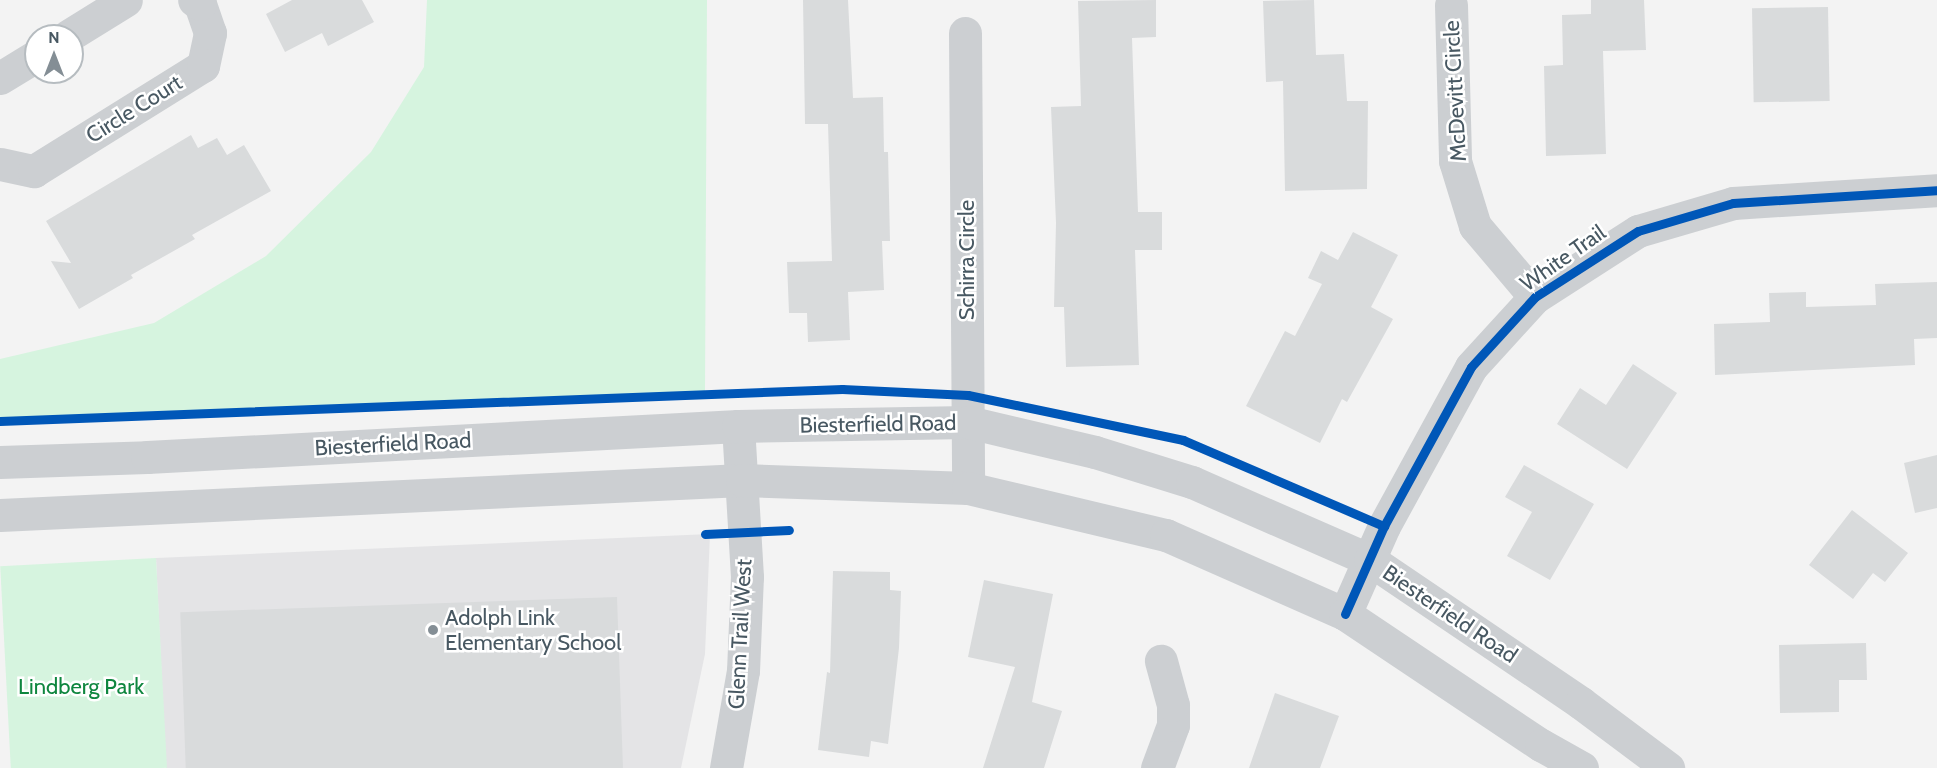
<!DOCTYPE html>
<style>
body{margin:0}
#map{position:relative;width:1937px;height:768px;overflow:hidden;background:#f3f3f3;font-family:Cabin,sans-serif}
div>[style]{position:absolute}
.education>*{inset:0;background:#e4e4e6}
.green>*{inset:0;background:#d6f4df;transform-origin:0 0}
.building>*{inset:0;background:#d9dbdc;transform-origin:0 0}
.minor>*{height:33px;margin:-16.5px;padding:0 16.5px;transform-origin:16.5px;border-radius:16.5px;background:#cccfd2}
.tertiary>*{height:33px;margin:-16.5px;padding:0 16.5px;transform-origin:16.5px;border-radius:16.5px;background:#cccfd2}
.cycleway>*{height:9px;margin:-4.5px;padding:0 4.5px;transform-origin:4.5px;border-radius:4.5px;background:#0057b8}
.dots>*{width:16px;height:16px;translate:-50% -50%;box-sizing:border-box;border:3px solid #fff;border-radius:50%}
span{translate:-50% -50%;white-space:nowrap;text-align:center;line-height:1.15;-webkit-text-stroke:5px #fff;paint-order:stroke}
.street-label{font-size:22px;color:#485862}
.poi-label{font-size:22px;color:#485862}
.left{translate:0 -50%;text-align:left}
.park-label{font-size:22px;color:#0f863f}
.north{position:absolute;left:24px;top:24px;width:60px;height:60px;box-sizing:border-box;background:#fff;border:2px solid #b6bcc0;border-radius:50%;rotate:0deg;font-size:16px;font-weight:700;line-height:24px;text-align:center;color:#485862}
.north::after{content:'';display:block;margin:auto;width:21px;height:27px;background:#848e95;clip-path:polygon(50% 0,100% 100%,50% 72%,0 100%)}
</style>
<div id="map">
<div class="education">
<div style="clip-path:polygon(710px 534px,705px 654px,681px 768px,166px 768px,156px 558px)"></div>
</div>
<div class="green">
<div style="clip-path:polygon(427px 0,707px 0,705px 393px,0 421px,0 359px,154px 323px,266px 256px,371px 152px,424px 67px)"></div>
<div style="left:156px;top:558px;width:210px;height:156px;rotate:87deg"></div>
</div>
<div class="building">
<div style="clip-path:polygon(292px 0,362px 0,374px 22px,328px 46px,322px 33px,285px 52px,266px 14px)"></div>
<div style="clip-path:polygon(803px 0,848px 0,853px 98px,883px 97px,884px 152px,888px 152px,890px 241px,882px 241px,884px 290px,848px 292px,850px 340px,808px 342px,807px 313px,789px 313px,787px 262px,832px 261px,828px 124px,805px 124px)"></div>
<div style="clip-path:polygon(1156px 0,1156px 37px,1132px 38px,1138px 212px,1162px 212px,1162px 250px,1135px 250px,1139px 365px,1066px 367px,1064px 307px,1054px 307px,1056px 223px,1051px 107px,1081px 106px,1078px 1px)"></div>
<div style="clip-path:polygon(1314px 0,1316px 55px,1344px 54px,1347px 101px,1368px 101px,1367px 189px,1285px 191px,1283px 81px,1266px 82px,1263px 1px)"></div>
<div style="clip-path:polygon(1591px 0,1644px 0,1646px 50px,1603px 51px,1606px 154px,1546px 156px,1544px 66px,1563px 65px,1562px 15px,1591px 14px)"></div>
<div style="left:1828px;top:7px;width:94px;height:76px;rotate:89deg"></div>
<div style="clip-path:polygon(191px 135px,198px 148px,217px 138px,227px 155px,244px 145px,271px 191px,192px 235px,195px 239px,131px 275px,133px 278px,79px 309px,51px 261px,71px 263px,46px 221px)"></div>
<div style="clip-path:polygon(1353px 232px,1398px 255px,1371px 307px,1393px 319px,1347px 402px,1342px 399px,1320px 443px,1246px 406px,1285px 331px,1295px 336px,1322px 284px,1308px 278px,1321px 251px,1338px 260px)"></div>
<div style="clip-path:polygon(1937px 282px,1937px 338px,1914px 339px,1915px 365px,1715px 375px,1714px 324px,1770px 322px,1769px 293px,1806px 292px,1806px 307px,1876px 305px,1875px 284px)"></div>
<div style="clip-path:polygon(1633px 364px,1677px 393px,1627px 469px,1557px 424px,1580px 388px,1606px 405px)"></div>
<div style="clip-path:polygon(1937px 455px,1937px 508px,1915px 513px,1904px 463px)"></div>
<div style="clip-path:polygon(1524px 465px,1594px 504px,1550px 580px,1507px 556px,1532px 512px,1505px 497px)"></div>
<div style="clip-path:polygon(1852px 510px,1908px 553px,1885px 582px,1873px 573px,1853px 599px,1809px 565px)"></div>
<div style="clip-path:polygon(833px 571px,890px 572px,890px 590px,901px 591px,899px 648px,888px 744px,871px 741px,869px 757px,818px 750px,827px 672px,830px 673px)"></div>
<div style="clip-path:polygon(984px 580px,1053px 594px,1032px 702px,1062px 711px,1044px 768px,983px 768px,1015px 667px,968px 657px)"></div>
<div style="left:617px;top:597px;width:171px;height:437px;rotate:88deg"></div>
<div style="clip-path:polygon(1866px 643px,1867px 680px,1839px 680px,1839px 712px,1780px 713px,1779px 645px)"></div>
<div style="clip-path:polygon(1275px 693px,1339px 716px,1320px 768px,1249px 768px)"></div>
</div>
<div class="minor">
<div style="left:1451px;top:5px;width:156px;rotate:88.5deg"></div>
<div style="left:1455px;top:161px;width:68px;rotate:72.9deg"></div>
<div style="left:1475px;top:226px;width:93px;rotate:49.8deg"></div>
<div style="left:965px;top:33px;width:455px;rotate:89.6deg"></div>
<div style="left:68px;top:36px;width:68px;rotate:-31.8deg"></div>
<div style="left:0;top:78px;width:42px;rotate:-31.4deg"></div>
<div style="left:0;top:164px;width:35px;rotate:12deg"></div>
<div style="left:34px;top:171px;width:199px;rotate:-31.9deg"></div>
<div style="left:203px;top:66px;width:34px;rotate:-78deg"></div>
<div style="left:210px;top:33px;width:31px;rotate:-109deg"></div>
<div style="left:200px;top:4px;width:7px;rotate:-146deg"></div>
<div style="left:1345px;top:614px;width:96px;rotate:-66.1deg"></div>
<div style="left:1384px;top:526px;width:181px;rotate:-61.3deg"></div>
<div style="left:1471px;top:367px;width:95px;rotate:-47.6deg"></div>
<div style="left:1535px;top:297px;width:122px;rotate:-32.7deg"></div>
<div style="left:1638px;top:231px;width:99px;rotate:-16.4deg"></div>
<div style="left:1733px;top:203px;width:204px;rotate:-3.6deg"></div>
<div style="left:726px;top:768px;width:98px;rotate:-80.1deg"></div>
<div style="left:743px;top:671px;width:94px;rotate:-87.6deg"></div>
<div style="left:747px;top:577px;width:151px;rotate:-93.4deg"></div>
<div style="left:1157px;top:768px;width:46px;rotate:-69.6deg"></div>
<div style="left:1173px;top:725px;width:20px;rotate:-90deg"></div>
<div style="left:1173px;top:705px;width:46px;rotate:-105.3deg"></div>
</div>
<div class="tertiary">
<div style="left:0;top:462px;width:147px;rotate:-1.9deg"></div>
<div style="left:147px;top:457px;width:592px;rotate:-3deg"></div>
<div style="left:738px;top:426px;width:230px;rotate:-1deg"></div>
<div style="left:968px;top:422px;width:130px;rotate:13.3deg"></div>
<div style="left:1095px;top:452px;width:102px;rotate:17.2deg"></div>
<div style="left:1192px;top:482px;width:194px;rotate:23.7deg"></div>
<div style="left:1370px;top:560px;width:255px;rotate:34.1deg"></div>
<div style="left:1581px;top:703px;width:109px;rotate:36.8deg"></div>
<div style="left:0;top:515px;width:743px;rotate:-2.7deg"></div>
<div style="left:742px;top:480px;width:226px;rotate:2deg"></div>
<div style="left:968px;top:488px;width:204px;rotate:13.4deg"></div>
<div style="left:1166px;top:535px;width:196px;rotate:23.8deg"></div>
<div style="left:1345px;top:614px;width:236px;rotate:33.8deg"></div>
<div style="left:1541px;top:745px;width:47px;rotate:29.3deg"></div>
</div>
<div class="cycleway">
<div style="left:0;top:421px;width:843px;rotate:-2.18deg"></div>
<div style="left:842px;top:389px;width:126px;rotate:2.7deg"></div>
<div style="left:968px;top:395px;width:220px;rotate:11.8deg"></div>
<div style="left:1183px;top:440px;width:219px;rotate:23.2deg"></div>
<div style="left:705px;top:534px;width:84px;rotate:-2.7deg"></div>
<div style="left:1345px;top:614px;width:96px;rotate:-66.1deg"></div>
<div style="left:1384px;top:526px;width:181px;rotate:-61.3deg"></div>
<div style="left:1471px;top:367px;width:95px;rotate:-47.6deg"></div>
<div style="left:1535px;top:297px;width:122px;rotate:-32.7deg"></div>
<div style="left:1638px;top:231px;width:99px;rotate:-16.4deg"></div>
<div style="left:1733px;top:203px;width:204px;rotate:-3.6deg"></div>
</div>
<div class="dots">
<div style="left:433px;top:630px;background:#848e95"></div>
</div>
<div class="street-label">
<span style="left:1455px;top:91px;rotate:-93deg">McDevitt Circle</span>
<span style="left:134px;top:109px;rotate:-32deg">Circle Court</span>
<span style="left:1563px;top:258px;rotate:-35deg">White Trail</span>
<span style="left:967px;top:260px;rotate:-90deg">Schirra Circle</span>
<span style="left:878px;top:424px;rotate:-1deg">Biesterfield Road</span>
<span style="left:393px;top:444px;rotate:-3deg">Biesterfield Road</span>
<span style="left:1450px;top:614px;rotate:34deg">Biesterfield Road</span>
<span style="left:740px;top:634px;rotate:-87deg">Glenn Trail West</span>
</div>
<div class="poi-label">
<span class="left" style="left:445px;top:630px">Adolph Link<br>Elementary School</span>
</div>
<div class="park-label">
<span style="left:81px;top:687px">Lindberg Park</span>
</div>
<div class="north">N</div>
</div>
